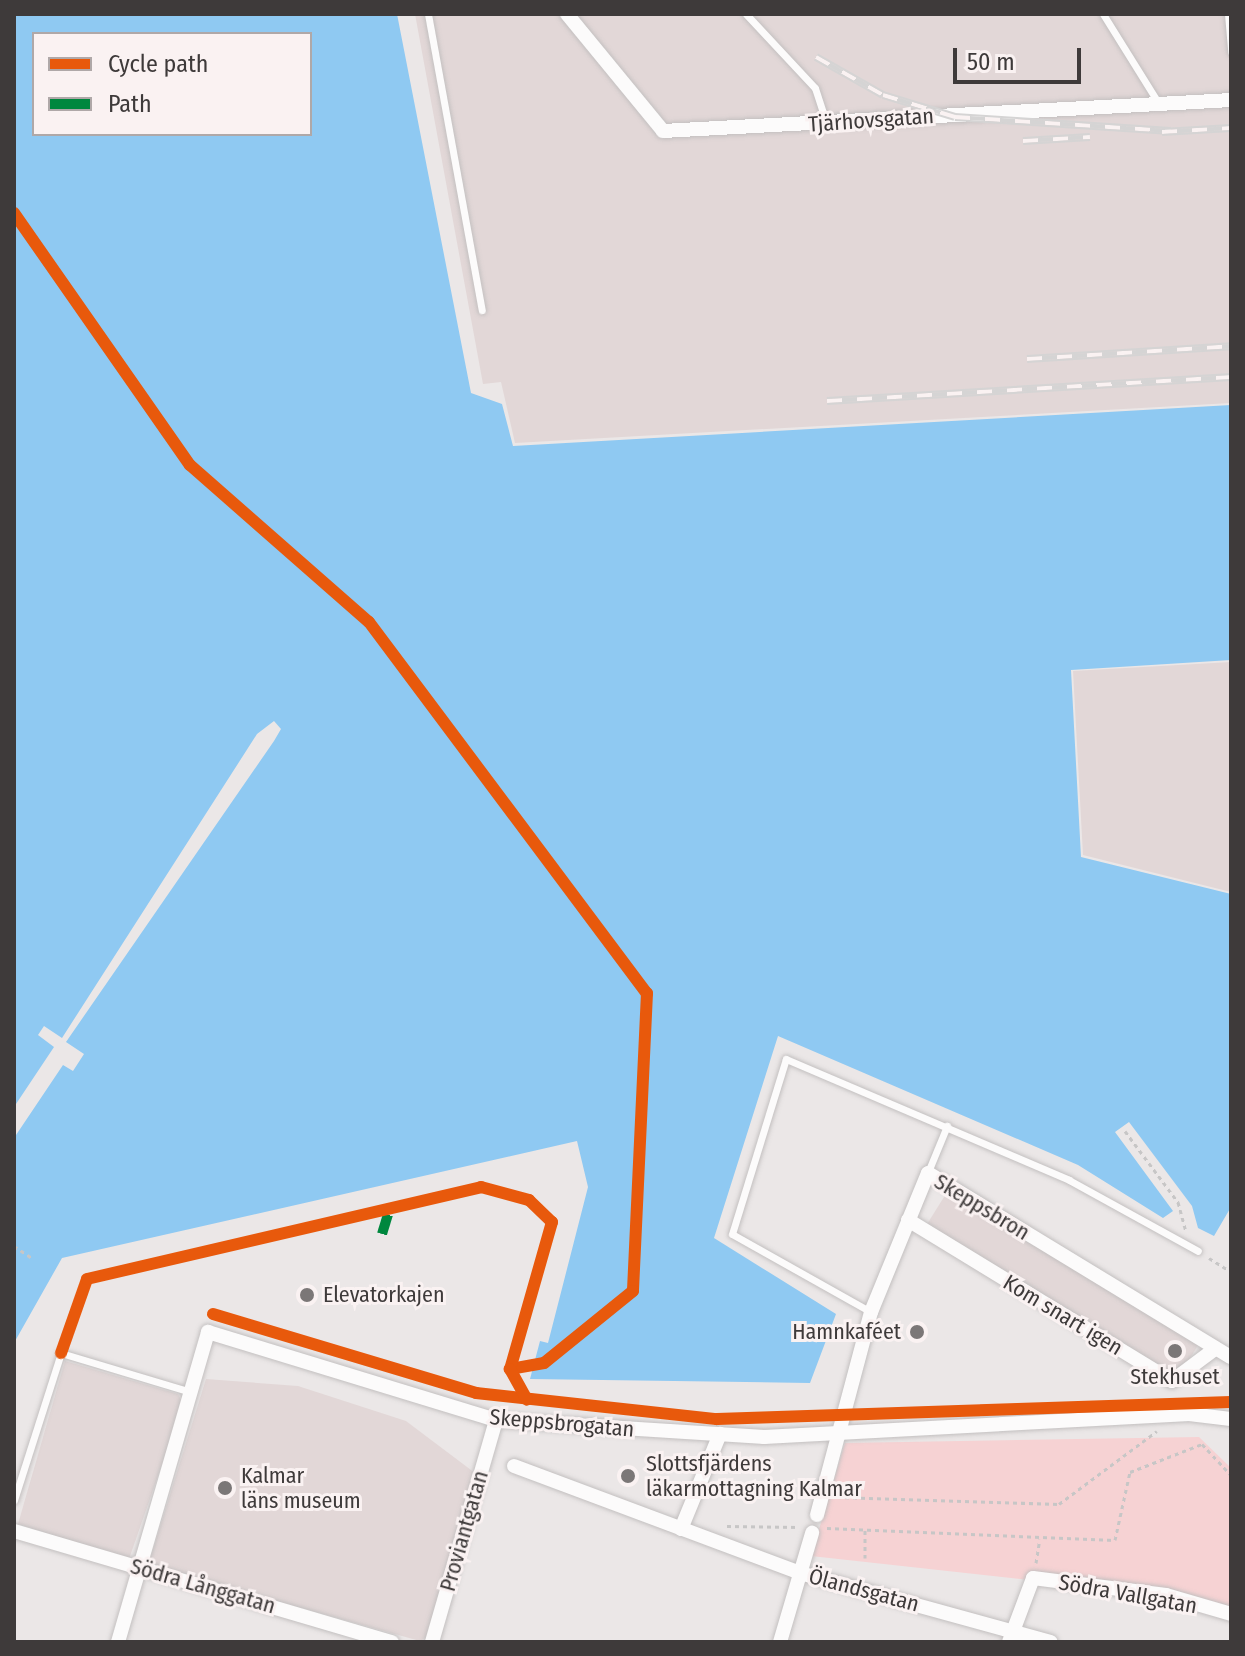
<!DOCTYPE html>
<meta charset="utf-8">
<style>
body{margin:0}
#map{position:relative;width:1245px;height:1656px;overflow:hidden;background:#ebe7e7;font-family:"Fira Sans Condensed",sans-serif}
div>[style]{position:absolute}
.built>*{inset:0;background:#e2d7d7;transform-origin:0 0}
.green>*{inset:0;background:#f6d2d3}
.water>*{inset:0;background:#8fc9f2}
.pier>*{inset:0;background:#ebe7e7}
.ferry>*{height:2px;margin-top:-1px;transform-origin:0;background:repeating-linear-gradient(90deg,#0b4e75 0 10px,transparent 0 18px)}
.path>*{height:3px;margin-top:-1.5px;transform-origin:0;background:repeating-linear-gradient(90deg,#c7c6c6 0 4px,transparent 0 8px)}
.roads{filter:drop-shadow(0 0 2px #c3c0c0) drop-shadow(0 0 2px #c3c0c0)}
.service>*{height:7px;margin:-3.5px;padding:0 3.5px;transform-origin:3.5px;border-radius:3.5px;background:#fcfbfb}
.minor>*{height:14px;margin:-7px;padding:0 7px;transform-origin:7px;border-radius:7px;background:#fcfbfb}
.rail>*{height:8px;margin-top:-4px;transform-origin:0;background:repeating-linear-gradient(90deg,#faf2f2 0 15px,#d5d4d4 0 30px);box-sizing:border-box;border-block:2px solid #d5d4d4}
.quiet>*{height:10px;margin-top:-5px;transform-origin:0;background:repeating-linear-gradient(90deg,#00873e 0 20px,transparent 0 30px)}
.cycleway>*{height:12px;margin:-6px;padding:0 6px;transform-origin:6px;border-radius:6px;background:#e8590c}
.dots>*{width:22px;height:22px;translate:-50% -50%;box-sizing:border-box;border:4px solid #faf2f2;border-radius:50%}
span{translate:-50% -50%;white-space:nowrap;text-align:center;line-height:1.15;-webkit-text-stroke:6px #faf2f2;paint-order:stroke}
.street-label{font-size:22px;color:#3e3a3a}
.poi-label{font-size:22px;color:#3e3a3a}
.left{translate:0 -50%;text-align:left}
.right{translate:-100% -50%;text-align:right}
.frame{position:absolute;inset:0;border:16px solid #3e3a3a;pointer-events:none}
.legend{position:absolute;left:32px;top:32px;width:280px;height:104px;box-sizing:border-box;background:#faf2f2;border:2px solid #afa8a8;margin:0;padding:10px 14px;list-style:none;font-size:24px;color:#3e3a3a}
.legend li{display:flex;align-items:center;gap:16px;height:40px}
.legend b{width:40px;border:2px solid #afa8a8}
.scale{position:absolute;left:953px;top:48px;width:128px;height:36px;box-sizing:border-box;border:4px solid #3e3a3a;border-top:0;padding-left:10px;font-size:24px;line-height:28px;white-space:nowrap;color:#3e3a3a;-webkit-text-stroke:6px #faf2f2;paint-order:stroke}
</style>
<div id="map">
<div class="built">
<div style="clip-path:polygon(415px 14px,1231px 14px,1231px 403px,515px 443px,501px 382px,483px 384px)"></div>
<div style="clip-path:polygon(1231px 662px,1231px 892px,1083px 855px,1073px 671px)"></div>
<div style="left:949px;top:1189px;width:294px;height:43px;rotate:32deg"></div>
<div style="clip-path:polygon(65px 1361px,178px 1394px,183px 1404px,129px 1559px,18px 1524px)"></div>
<div style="clip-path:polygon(206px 1379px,298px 1386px,406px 1421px,475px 1473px,430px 1635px,420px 1641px,158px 1568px,150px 1559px)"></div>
</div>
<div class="green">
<div style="clip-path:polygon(1199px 1437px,1231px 1468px,1231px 1614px,1166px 1595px,811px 1556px,845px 1443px)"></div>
</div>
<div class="water">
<div style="clip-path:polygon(evenodd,14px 14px,397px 14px,471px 393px,502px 404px,513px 446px,1231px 405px,1231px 660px,1071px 670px,1081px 857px,1231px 894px,1231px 1207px,1214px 1236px,1198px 1228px,1192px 1206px,1129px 1122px,1115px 1132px,1173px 1211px,1163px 1218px,1078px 1165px,778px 1036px,714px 1238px,836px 1314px,810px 1383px,530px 1379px,540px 1341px,548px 1343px,588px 1187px,577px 1141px,62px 1258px,14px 1343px,14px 14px,34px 34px,310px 34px,310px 134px,34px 134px,34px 34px)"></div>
</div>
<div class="pier">
<div style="clip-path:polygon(274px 721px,281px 729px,274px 741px,66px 1042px,84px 1054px,73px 1071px,63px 1065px,14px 1138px,14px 1107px,54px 1047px,38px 1035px,44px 1026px,62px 1038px,257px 734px)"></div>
</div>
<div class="ferry">
<div style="left:14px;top:213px;width:307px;rotate:55.1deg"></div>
<div style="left:190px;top:465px;width:238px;rotate:41.3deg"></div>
<div style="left:369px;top:622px;width:464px;rotate:53.2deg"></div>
<div style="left:647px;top:993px;width:298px;rotate:92.7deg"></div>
<div style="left:633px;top:1291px;width:114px;rotate:141deg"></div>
</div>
<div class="path">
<div style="left:1125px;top:1131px;width:89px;rotate:53.3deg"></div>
<div style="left:1178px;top:1202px;width:30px;rotate:75deg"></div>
<div style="left:14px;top:1246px;width:23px;rotate:34deg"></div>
<div style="left:1209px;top:1258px;width:26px;rotate:32deg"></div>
<div style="left:837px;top:1497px;width:222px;rotate:1.8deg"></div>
<div style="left:1059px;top:1504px;width:122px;rotate:-36.7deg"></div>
<div style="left:727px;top:1526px;width:72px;rotate:0.8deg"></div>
<div style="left:827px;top:1528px;width:288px;rotate:2.4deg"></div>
<div style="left:1115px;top:1540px;width:70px;rotate:-77.6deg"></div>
<div style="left:1130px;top:1472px;width:77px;rotate:-21.3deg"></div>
<div style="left:1202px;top:1444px;width:42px;rotate:46.9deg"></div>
<div style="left:865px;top:1558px;width:28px;rotate:-90deg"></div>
<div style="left:1036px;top:1563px;width:24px;rotate:-81deg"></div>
</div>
<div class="roads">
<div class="service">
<div style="left:428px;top:14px;width:301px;rotate:79.7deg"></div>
<div style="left:746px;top:14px;width:101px;rotate:47deg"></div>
<div style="left:815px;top:88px;width:35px;rotate:72deg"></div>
<div style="left:1103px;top:14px;width:106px;rotate:58.1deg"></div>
<div style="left:1228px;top:14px;width:38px;rotate:85deg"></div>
<div style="left:928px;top:1172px;width:50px;rotate:-67.6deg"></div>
<div style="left:871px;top:1312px;width:159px;rotate:-150.7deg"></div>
<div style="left:732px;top:1234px;width:183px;rotate:-72.9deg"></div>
<div style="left:786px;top:1059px;width:308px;rotate:23.1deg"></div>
<div style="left:1069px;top:1180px;width:147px;rotate:28.8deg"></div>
<div style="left:14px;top:1500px;width:154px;rotate:-72.3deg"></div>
<div style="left:61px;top:1353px;width:136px;rotate:16.7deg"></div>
</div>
<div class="minor">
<div style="left:567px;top:14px;width:151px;rotate:50.6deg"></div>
<div style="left:663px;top:131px;width:569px;rotate:-3.12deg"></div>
<div style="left:908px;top:1220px;width:309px;rotate:31.4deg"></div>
<div style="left:1172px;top:1381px;width:54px;rotate:-36.7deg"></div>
<div style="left:514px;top:1466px;width:305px;rotate:20.5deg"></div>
<div style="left:800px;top:1573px;width:260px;rotate:15.4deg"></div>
<div style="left:817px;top:1515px;width:210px;rotate:-75.1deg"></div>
<div style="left:871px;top:1312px;width:150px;rotate:-67.7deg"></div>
<div style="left:928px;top:1173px;width:354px;rotate:31.3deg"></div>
<div style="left:681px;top:1529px;width:103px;rotate:-67.7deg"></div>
<div style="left:14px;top:1531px;width:394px;rotate:16.4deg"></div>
<div style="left:118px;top:1642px;width:323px;rotate:-73.8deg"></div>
<div style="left:208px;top:1332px;width:301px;rotate:17deg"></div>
<div style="left:496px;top:1420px;width:269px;rotate:3.6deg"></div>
<div style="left:764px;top:1437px;width:426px;rotate:-3.1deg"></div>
<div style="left:1189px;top:1414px;width:42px;rotate:6.8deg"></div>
<div style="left:432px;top:1642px;width:231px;rotate:-73.9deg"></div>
<div style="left:780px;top:1642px;width:114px;rotate:-73.6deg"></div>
<div style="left:1009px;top:1642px;width:68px;rotate:-69.4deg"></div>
<div style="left:1033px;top:1578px;width:134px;rotate:7.3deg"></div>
<div style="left:1166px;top:1595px;width:68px;rotate:16.3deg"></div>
</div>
</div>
<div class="rail">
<div style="left:816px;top:57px;width:77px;rotate:29.6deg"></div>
<div style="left:883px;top:95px;width:75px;rotate:17deg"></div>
<div style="left:955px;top:117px;width:216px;rotate:3.7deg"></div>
<div style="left:1162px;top:132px;width:69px;rotate:-3.3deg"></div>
<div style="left:1023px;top:141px;width:67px;rotate:-3.4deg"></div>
<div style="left:1027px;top:359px;width:204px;rotate:-3.6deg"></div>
<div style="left:827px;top:401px;width:405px;rotate:-3.4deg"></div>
</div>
<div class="quiet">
<div style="left:382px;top:1234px;width:30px;rotate:-73deg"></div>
</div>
<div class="cycleway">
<div style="left:14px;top:213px;width:307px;rotate:55.1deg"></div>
<div style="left:190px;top:465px;width:238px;rotate:41.3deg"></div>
<div style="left:369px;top:622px;width:464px;rotate:53.2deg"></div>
<div style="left:647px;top:993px;width:298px;rotate:92.7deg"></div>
<div style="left:633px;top:1291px;width:114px;rotate:141deg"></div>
<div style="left:544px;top:1363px;width:35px;rotate:170deg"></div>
<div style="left:213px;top:1314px;width:275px;rotate:16.7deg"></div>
<div style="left:476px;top:1393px;width:242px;rotate:6.2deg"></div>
<div style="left:717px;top:1419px;width:514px;rotate:-1.89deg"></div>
<div style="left:61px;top:1353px;width:78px;rotate:-70.6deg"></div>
<div style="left:87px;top:1279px;width:405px;rotate:-13.1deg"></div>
<div style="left:481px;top:1187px;width:50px;rotate:15.2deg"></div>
<div style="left:529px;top:1200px;width:32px;rotate:44deg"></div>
<div style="left:552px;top:1222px;width:153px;rotate:105.9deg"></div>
<div style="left:510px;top:1369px;width:35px;rotate:61deg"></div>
</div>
<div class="dots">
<div style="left:307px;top:1295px;background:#7b7777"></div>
<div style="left:917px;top:1332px;background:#7b7777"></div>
<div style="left:1175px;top:1351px;background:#7b7777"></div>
<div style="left:628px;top:1476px;background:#7b7777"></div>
<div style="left:225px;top:1488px;background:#7b7777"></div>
</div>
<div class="street-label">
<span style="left:871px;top:120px;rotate:-4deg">Tjärhovsgatan</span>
<span style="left:982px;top:1207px;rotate:31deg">Skeppsbron</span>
<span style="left:1063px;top:1315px;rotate:31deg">Kom snart igen</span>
<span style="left:562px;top:1423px;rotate:5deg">Skeppsbrogatan</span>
<span style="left:464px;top:1531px;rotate:-74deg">Proviantgatan</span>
<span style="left:203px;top:1586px;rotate:16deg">Södra Långgatan</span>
<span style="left:864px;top:1590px;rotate:15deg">Ölandsgatan</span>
<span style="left:1128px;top:1594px;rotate:10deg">Södra Vallgatan</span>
</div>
<div class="poi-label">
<span class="left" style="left:323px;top:1295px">Elevatorkajen</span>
<span class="right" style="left:901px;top:1332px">Hamnkaféet</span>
<span style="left:1175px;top:1377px">Stekhuset</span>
<span class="left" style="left:646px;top:1476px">Slottsfjärdens<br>läkarmottagning Kalmar</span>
<span class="left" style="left:241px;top:1488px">Kalmar<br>läns museum</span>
</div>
<div class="frame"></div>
<ul class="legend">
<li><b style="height:10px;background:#e8590c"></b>Cycle path</li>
<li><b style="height:10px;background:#00873e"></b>Path</li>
</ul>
<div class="scale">50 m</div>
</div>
